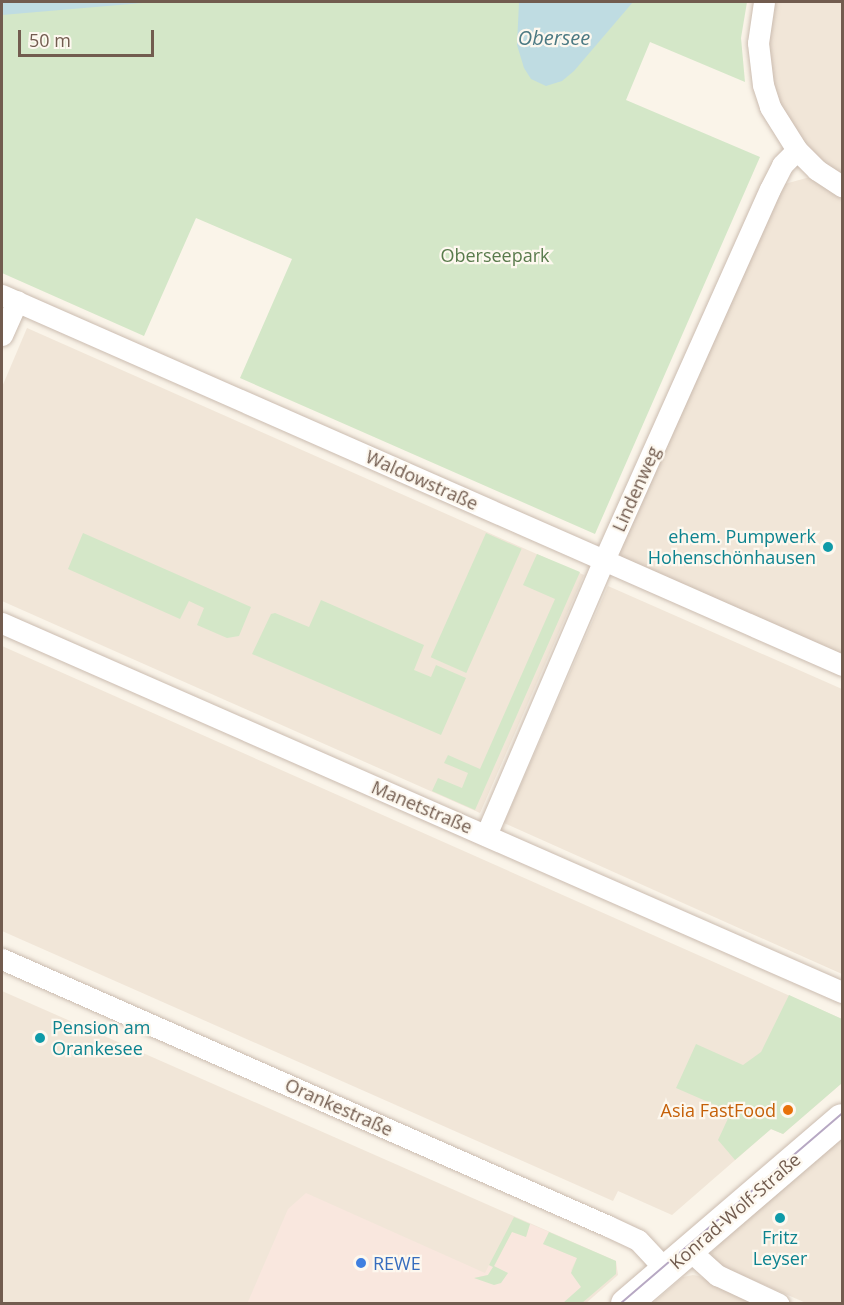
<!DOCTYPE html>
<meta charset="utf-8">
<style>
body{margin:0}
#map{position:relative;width:844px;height:1305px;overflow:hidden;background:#faf4e9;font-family:"Open Sans",sans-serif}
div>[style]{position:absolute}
.residential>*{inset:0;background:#f1e6d8}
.commercial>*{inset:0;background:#f9e7de}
.green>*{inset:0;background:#d4e7c8;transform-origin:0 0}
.water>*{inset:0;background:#bfdce2}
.roads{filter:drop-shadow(0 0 2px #cbbcb0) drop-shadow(0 0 2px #cbbcb0)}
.street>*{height:21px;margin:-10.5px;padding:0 10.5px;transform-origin:10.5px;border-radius:10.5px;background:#fff}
.secondary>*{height:30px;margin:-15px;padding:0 15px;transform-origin:15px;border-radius:15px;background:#fff}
.tram>*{height:1.5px;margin:-0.75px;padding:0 0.75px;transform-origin:0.75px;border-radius:0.75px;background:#b7a8c3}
.dots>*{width:16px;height:16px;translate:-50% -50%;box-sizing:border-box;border:3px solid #fdf8ef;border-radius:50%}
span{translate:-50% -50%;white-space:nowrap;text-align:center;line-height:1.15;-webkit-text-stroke:4.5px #fdf8ef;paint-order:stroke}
.park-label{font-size:18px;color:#597b4c}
.street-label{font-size:18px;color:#725c4f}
.culture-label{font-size:18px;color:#0d838f}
.right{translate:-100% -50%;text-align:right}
.left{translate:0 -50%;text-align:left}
.food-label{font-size:18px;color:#c56008}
.shop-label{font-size:18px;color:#366cbe}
.water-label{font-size:20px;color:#4b7983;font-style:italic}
.frame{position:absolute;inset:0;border:3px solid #725c4f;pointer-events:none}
.scale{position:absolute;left:18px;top:30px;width:136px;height:27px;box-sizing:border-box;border:3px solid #725c4f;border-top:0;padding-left:8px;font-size:18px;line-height:21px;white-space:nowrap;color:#725c4f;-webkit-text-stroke:4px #fdf8ef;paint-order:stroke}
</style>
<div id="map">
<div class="residential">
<div style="clip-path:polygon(771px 2px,842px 2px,842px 176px,813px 155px,777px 104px,766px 57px)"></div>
<div style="clip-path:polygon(810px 177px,842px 194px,842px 655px,622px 557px,618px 550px,781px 185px)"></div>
<div style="clip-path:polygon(27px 328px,584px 575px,480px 813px,2px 601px,2px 387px)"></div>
<div style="clip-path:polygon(608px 586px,842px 689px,842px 974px,504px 823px)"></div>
<div style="clip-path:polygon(2px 646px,842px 1019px,842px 1083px,783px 1134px,771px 1129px,672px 1215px,618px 1191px,613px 1201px,2px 931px)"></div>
<div style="clip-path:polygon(2px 991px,616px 1261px,618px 1275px,585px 1304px,2px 1303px)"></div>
<div style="clip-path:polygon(842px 1130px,842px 1303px,806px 1303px,737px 1273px,731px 1275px,712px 1259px,711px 1253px,719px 1245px,715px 1241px)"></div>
<div style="clip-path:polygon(693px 1275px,699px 1276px,754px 1303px,652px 1304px,683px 1277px)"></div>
</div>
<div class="commercial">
<div style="clip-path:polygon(306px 1193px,485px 1273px,489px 1265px,493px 1267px,488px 1275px,474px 1278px,508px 1273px,494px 1267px,512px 1231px,526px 1237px,530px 1224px,549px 1232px,543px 1244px,577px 1258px,571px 1270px,582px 1287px,563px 1304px,247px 1304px,288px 1209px)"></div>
</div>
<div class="green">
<div style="clip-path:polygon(2px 2px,747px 2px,741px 38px,745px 82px,650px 42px,626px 100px,760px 157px,595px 534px,240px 378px,292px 259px,196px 218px,144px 336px,2px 273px)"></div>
<div style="clip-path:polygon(83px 533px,251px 607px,239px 636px,227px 638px,197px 625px,204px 608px,189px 601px,180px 619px,68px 569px)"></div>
<div style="left:486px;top:533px;width:39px;height:136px;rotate:24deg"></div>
<div style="clip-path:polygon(537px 554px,580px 572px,475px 810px,432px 791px,438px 778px,462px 788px,468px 773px,444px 763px,448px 755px,480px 769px,555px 599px,523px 585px)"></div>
<div style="clip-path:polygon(321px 600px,424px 645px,414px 670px,431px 677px,436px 665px,466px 678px,441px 735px,252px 654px,271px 614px,275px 613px,309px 627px)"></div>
<div style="clip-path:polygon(789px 995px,842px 1019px,842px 1083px,783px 1134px,771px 1129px,735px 1160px,718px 1140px,731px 1112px,676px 1088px,696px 1044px,743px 1065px,761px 1052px)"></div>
<div style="clip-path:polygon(514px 1217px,530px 1224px,526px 1237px,512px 1232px,494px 1266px,508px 1273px,501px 1283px,494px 1285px,474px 1278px,488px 1275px,493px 1267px,489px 1265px)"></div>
<div style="clip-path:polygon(549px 1232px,616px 1261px,616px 1274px,582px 1303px,563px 1303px,581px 1287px,571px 1273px,577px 1258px,543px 1244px)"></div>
</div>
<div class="water">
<div style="clip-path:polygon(2px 2px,154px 2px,2px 15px)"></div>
<div style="clip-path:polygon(519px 2px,633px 2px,574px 71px,562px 81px,546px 86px,531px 79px,524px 68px,517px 45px)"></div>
</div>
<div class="roads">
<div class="street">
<div style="left:764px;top:2px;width:41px;rotate:98.3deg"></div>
<div style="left:758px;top:43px;width:42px;rotate:83.2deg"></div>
<div style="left:763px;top:85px;width:23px;rotate:72deg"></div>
<div style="left:770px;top:107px;width:51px;rotate:57.9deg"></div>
<div style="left:797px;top:150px;width:28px;rotate:45deg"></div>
<div style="left:817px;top:170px;width:30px;rotate:33deg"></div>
<div style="left:2px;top:295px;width:918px;rotate:23.77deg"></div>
<div style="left:2px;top:335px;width:37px;rotate:-66deg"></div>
<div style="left:2px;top:623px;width:917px;rotate:23.72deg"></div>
<div style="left:486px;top:835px;width:299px;rotate:-66.8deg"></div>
<div style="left:604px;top:560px;width:406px;rotate:-65.9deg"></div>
<div style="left:770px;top:189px;width:27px;rotate:-63deg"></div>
<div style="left:782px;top:165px;width:21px;rotate:-45deg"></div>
<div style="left:2px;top:959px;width:662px;rotate:23.78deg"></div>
<div style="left:608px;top:1226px;width:33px;rotate:25deg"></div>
<div style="left:638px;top:1240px;width:41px;rotate:47deg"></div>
<div style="left:689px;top:1250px;width:38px;rotate:42deg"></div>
<div style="left:717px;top:1275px;width:68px;rotate:25.1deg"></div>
</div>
<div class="secondary">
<div style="left:626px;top:1304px;width:284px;rotate:-40.6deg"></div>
</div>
</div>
<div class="tram">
<div style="left:620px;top:1304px;width:292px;rotate:-40.6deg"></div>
</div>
<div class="dots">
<div style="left:828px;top:547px;background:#0f9aa8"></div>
<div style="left:40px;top:1038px;background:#0f9aa8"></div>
<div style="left:788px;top:1110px;background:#e8710a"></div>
<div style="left:780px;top:1218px;background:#0f9aa8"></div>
<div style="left:361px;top:1263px;background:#3f7fe0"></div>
</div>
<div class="park-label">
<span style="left:495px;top:255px">Oberseepark</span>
</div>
<div class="street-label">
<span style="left:422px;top:480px;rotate:24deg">Waldowstraße</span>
<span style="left:636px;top:489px;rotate:-66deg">Lindenweg</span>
<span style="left:422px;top:807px;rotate:23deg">Manetstraße</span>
<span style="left:339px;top:1107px;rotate:24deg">Orankestraße</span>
<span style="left:735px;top:1211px;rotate:-41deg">Konrad-Wolf-Straße</span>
</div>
<div class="culture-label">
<span class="right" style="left:816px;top:547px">ehem. Pumpwerk<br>Hohenschönhausen</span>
<span class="left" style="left:52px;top:1038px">Pension am<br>Orankesee</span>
<span style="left:780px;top:1248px">Fritz<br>Leyser</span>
</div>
<div class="food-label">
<span class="right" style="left:776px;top:1110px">Asia FastFood</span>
</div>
<div class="shop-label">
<span class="left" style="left:373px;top:1263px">REWE</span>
</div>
<div class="water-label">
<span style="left:554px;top:37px">Obersee</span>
</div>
<div class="frame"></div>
<div class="scale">50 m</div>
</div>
